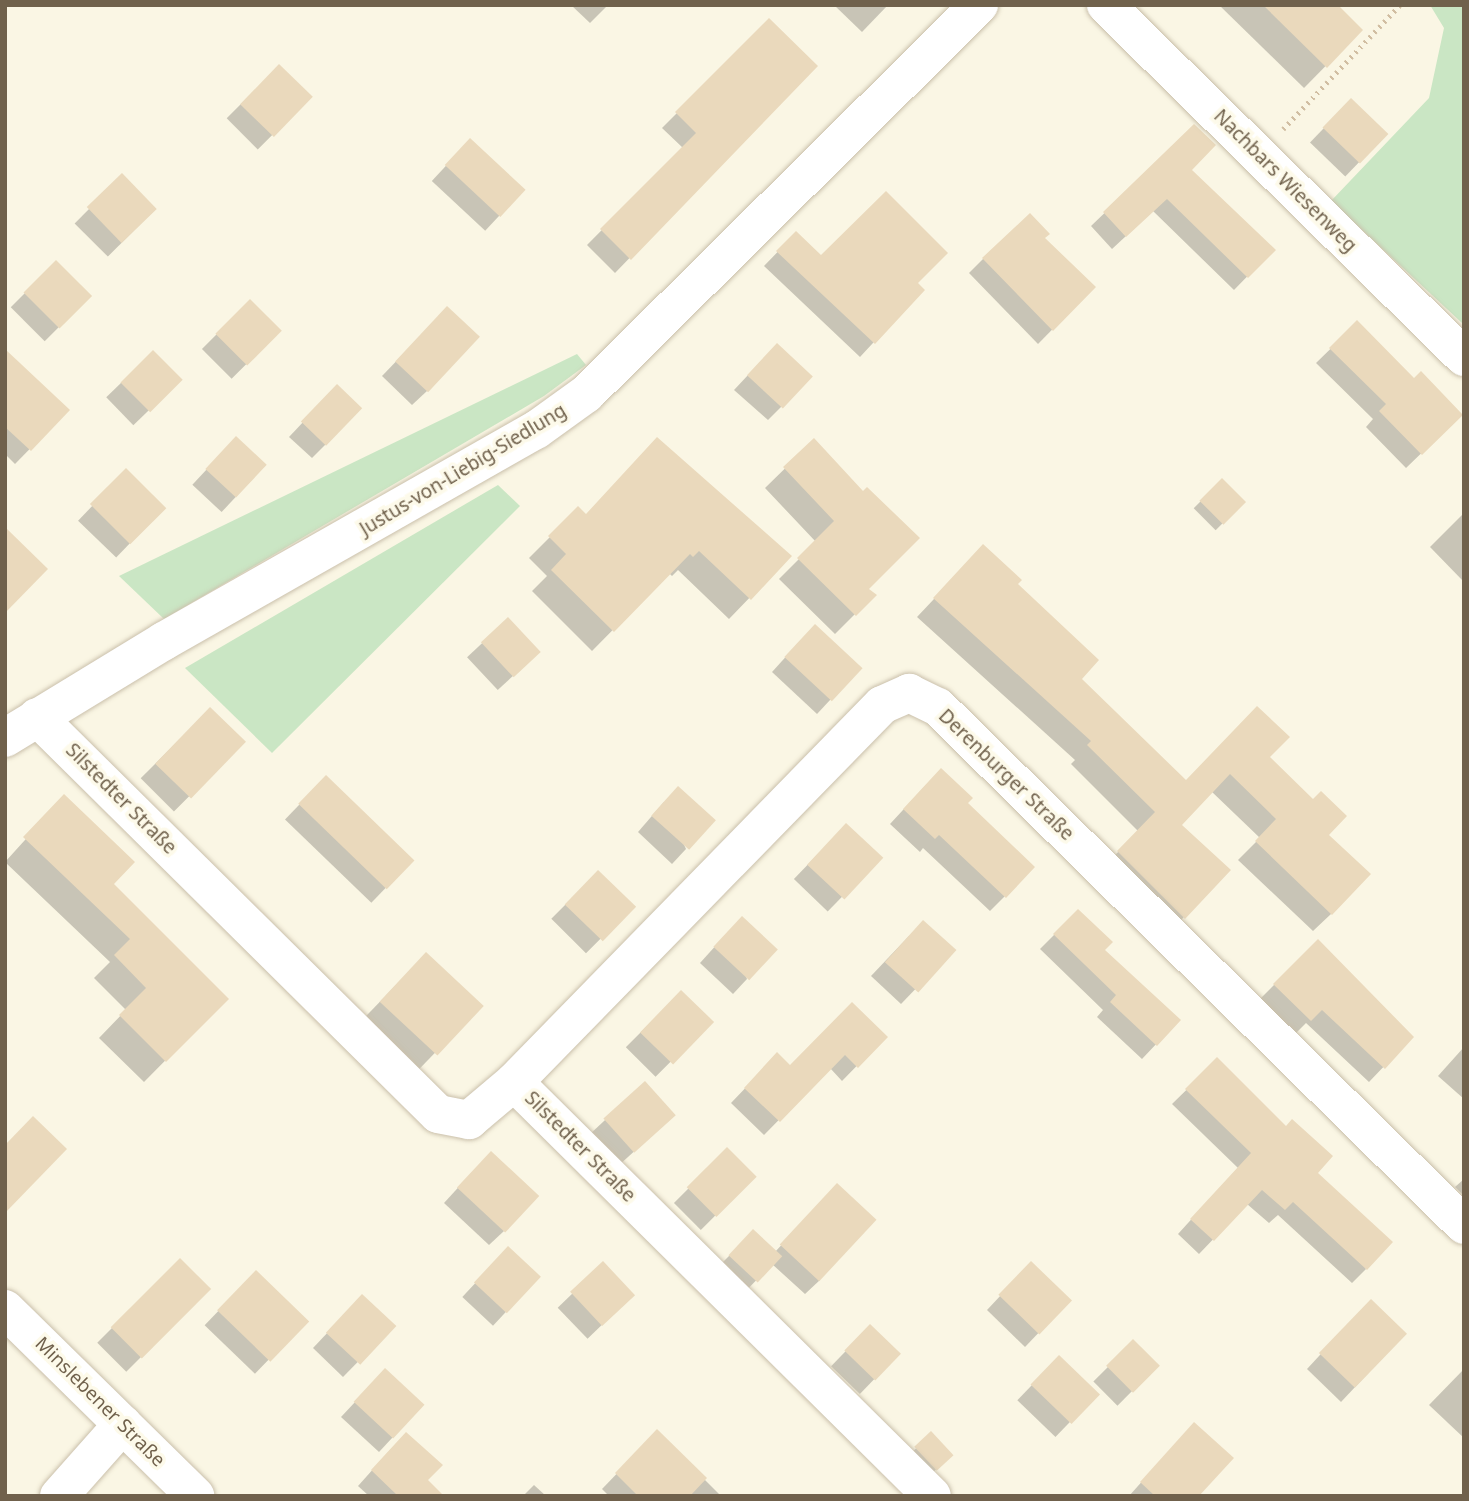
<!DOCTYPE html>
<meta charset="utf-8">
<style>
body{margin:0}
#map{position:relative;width:1469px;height:1501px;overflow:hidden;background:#faf6e4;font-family:"Noto Sans",sans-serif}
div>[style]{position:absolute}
.green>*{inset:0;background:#cae6c4}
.shadow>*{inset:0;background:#0003;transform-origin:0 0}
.building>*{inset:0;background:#ead9bc;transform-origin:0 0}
.path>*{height:4.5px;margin-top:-2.25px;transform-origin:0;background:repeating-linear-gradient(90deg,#d1bea2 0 2px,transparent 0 7px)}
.roads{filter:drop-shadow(0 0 2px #cac0ab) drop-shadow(0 0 2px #cac0ab)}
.minor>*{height:38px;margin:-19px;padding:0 19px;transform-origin:19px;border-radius:19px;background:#fff}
span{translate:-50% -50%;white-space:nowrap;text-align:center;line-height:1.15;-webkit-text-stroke:7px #fdfaea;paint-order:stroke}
.street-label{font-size:19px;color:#70614c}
.frame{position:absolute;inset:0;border:7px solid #70614c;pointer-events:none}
</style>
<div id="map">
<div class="green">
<div style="clip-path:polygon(1430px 5px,1464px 5px,1462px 323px,1331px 201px,1429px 98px,1444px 28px)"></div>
<div style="clip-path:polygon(577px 354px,586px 365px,544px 396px,164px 619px,119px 576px)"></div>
<div style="clip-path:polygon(498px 485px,520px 506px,272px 753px,185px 668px)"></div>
</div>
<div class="shadow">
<div style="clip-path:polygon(571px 5px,608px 5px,590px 23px)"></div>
<div style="clip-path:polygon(834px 5px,888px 5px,862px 32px)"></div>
<div style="clip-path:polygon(1219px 5px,1335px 5px,1361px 30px,1304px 88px)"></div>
<div style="clip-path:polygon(769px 21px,816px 66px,615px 273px,587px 245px,683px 148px,662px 128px)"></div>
<div style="left:279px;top:66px;width:44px;height:74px;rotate:45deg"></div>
<div style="left:1351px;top:100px;width:49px;height:59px;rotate:44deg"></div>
<div style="clip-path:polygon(1194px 127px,1190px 170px,1273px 250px,1234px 290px,1153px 211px,1112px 249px,1091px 226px)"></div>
<div style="left:470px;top:140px;width:73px;height:56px;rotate:43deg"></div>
<div style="left:122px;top:176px;width:47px;height:67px;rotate:45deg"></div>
<div style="clip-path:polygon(796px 233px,821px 257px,915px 284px,922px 290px,860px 357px,764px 266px)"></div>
<div style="clip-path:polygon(1043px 238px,1094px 287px,1038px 344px,969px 273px,983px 259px)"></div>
<div style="left:56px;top:262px;width:48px;height:64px;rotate:45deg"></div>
<div style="left:250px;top:301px;width:42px;height:68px;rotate:45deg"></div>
<div style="clip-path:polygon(433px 323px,427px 391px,412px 405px,382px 376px)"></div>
<div style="clip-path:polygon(1357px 323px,1414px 380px,1461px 415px,1406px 468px,1366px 427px,1373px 419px,1316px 363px)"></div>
<div style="left:153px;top:352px;width:39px;height:65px;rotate:46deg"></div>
<div style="clip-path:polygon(763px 359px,782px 406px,768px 420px,734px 390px)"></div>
<div style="clip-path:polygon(5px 376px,67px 411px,15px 464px,5px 454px)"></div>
<div style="clip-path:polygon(323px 401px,326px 444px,312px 458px,289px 437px)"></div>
<div style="left:236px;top:438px;width:40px;height:64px;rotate:43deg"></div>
<div style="clip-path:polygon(814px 440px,867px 589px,874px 595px,835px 634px,779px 579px,816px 542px,765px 488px)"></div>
<div style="left:126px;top:471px;width:53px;height:69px;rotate:44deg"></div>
<div style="left:1222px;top:480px;width:31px;height:40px;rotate:45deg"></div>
<div style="clip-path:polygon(578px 509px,585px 516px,790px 556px,729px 619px,678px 570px,672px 576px,669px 573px,592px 651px,532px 591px,547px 576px,529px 558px)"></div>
<div style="clip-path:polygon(1464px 513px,1464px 582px,1430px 547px)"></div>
<div style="clip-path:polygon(966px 565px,1015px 585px,1080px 679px,1185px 782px,1268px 757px,1326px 835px,1331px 914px,1313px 931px,1238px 860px,1260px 838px,1211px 791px,1179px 825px,1228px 870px,1166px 936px,1101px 870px,1138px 831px,1071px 764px,1075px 760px,917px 617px)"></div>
<div style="left:508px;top:619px;width:45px;height:56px;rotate:47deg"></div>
<div style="clip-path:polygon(801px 640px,831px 699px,817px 714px,772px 672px)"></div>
<div style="left:210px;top:709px;width:47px;height:98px;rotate:45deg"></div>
<div style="left:326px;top:777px;width:120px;height:59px;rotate:44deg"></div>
<div style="clip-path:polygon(927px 784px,966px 803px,1033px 868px,990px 911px,923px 848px,920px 852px,890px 824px)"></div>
<div style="clip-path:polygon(64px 797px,111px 885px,226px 999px,144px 1082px,99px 1038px,126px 1010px,94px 978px,110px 962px,5px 862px)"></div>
<div style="clip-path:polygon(664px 802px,686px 849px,672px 864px,638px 832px)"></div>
<div style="left:846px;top:825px;width:47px;height:75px;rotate:44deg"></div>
<div style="left:598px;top:872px;width:49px;height:66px;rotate:45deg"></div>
<div style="clip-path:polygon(1078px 911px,1103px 950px,1179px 1020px,1142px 1059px,1097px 1017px,1103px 1010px,1040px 949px)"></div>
<div style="clip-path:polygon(728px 932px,747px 979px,733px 994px,700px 963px)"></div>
<div style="clip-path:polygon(909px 936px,953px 950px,901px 1004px,871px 976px)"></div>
<div style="clip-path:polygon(1318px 941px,1412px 1037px,1369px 1082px,1306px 1023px,1295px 1034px,1260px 999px)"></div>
<div style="left:426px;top:954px;width:75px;height:97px;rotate:44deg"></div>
<div style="left:681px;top:992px;width:42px;height:78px;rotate:45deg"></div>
<div style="clip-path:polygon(885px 1037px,842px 1081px,830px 1068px,764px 1135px,731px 1103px,777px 1055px,790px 1067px)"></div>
<div style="clip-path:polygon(1464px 1047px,1464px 1099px,1438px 1076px)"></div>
<div style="clip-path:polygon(1217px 1060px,1316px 1173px,1366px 1269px,1352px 1283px,1278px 1215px,1269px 1223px,1247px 1204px,1199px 1254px,1178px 1234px,1238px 1168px,1172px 1104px)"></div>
<div style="clip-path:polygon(645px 1083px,659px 1129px,618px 1166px,590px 1134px)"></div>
<div style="left:727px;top:1150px;width:38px;height:75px;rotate:45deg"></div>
<div style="clip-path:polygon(477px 1167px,504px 1231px,489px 1245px,444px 1203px)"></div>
<div style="clip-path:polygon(1464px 1179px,1464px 1196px,1455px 1187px)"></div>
<div style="clip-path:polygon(823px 1200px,820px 1280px,805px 1294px,772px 1264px,741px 1296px,715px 1270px,753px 1232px,775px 1252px)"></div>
<div style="left:508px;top:1248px;width:42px;height:67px;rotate:43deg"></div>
<div style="left:180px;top:1260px;width:41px;height:117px;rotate:45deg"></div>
<div style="left:603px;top:1264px;width:43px;height:63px;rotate:46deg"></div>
<div style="left:256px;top:1272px;width:70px;height:74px;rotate:44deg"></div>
<div style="clip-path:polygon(1017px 1278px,1069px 1301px,1025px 1347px,987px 1310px)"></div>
<div style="clip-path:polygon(348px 1311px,393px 1326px,343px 1377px,313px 1348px)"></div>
<div style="clip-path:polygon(1356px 1316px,1405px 1334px,1341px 1402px,1307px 1369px)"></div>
<div style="left:870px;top:1326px;width:40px;height:56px;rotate:44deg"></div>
<div style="left:1133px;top:1342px;width:34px;height:56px;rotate:45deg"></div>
<div style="left:1059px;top:1357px;width:53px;height:60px;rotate:44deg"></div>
<div style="clip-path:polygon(1464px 1369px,1464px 1438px,1429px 1405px)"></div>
<div style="clip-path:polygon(371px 1385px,393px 1437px,379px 1452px,341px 1417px)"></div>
<div style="clip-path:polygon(5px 1406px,7px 1406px,5px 1473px)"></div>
<div style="clip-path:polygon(657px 1432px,721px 1496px,609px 1496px,602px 1489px)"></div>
<div style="left:931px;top:1434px;width:29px;height:30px;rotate:46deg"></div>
<div style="clip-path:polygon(1180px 1439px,1197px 1496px,1129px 1496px)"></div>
<div style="clip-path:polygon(392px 1448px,426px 1480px,435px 1496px,369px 1496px,358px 1486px)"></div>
<div style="clip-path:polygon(534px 1485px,546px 1496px,523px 1496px)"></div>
</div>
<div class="building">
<div style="clip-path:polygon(1263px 5px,1338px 5px,1363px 30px,1327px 68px)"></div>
<div style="clip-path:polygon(769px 18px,818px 66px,631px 260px,600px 229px,696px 133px,675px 112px)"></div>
<div style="left:279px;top:64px;width:47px;height:56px;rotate:44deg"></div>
<div style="left:1351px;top:98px;width:52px;height:41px;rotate:44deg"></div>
<div style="clip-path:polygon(1194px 124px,1216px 145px,1192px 170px,1276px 250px,1248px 278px,1167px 199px,1126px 237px,1103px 212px)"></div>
<div style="left:470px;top:138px;width:76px;height:37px;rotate:43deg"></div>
<div style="left:122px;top:173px;width:50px;height:49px;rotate:46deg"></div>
<div style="clip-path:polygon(886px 191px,948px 253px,918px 283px,925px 290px,875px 344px,776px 251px,796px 231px,821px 255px)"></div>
<div style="clip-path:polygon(1030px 213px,1050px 234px,1045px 238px,1096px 287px,1053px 331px,982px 258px)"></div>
<div style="left:56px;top:260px;width:51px;height:46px;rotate:45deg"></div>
<div style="left:250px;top:299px;width:45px;height:49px;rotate:45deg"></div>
<div style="left:447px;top:306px;width:45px;height:76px;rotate:43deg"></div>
<div style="clip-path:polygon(1357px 320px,1414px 378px,1421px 371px,1463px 415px,1422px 455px,1379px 411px,1386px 404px,1329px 348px)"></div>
<div style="left:777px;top:343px;width:49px;height:44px;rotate:43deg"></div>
<div style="clip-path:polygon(5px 349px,70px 410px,31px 451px,5px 427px)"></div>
<div style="left:153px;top:350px;width:42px;height:46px;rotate:45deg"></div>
<div style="left:337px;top:384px;width:35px;height:52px;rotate:44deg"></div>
<div style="left:236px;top:436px;width:42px;height:45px;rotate:43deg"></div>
<div style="clip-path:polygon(657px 437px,792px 556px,751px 600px,699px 551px,693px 557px,690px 554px,614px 632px,551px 570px,566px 554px,548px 536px,578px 506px,586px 514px)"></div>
<div style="clip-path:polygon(814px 438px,863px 491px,867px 487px,920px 538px,869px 589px,877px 595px,856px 616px,797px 558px,834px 521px,783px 467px)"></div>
<div style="left:126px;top:468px;width:57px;height:51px;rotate:45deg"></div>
<div style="left:1222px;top:478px;width:34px;height:32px;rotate:45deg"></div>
<div style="clip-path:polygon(5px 527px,48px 569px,5px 613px)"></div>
<div style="clip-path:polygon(983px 544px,1022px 580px,1018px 584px,1099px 660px,1082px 679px,1186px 780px,1257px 706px,1290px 737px,1270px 757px,1313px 799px,1321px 791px,1347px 816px,1329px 835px,1371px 874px,1332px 915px,1255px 841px,1276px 819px,1230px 774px,1182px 825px,1231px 870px,1185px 919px,1117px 851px,1155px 812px,1087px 745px,1091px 741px,933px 598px)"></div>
<div style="left:508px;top:617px;width:48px;height:37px;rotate:47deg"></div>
<div style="left:815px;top:624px;width:65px;height:45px;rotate:43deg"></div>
<div style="left:210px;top:707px;width:50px;height:79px;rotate:44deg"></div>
<div style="clip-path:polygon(941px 768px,973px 798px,968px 803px,1035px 867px,1006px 898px,939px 835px,935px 839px,903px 809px)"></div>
<div style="left:326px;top:775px;width:123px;height:40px;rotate:44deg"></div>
<div style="left:678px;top:786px;width:51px;height:40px;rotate:42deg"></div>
<div style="clip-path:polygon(64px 794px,135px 862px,114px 884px,229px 999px,166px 1062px,119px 1015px,146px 988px,114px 955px,130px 939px,23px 837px)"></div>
<div style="left:846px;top:823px;width:51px;height:57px;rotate:43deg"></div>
<div style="left:598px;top:870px;width:53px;height:48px;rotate:44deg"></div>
<div style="clip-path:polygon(1078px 909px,1113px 942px,1105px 950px,1181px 1020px,1157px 1046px,1110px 1002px,1116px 995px,1053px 934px)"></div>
<div style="left:742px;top:916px;width:49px;height:42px;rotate:43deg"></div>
<div style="left:923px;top:920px;width:45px;height:57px;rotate:42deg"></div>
<div style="clip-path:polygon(1318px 939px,1414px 1037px,1385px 1069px,1322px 1010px,1311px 1021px,1273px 984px)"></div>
<div style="left:426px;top:952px;width:79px;height:68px;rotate:43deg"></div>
<div style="left:681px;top:990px;width:46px;height:59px;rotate:44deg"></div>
<div style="clip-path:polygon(852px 1002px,888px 1037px,858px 1068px,845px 1055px,780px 1122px,744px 1088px,777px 1052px,790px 1065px)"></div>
<div style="clip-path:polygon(1217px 1057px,1286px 1126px,1292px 1119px,1333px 1156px,1318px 1173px,1393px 1242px,1367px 1270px,1293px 1202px,1285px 1210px,1262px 1190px,1214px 1241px,1190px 1219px,1251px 1153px,1185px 1089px)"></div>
<div style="left:645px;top:1081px;width:46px;height:56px;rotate:48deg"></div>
<div style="clip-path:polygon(33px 1116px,67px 1149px,5px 1213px,5px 1145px)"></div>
<div style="left:727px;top:1147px;width:42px;height:57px;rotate:45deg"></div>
<div style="left:491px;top:1151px;width:66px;height:50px;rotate:43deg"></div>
<div style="left:837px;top:1183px;width:54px;height:84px;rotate:43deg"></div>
<div style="left:753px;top:1229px;width:40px;height:36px;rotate:43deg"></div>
<div style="left:508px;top:1246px;width:45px;height:50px;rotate:43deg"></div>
<div style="left:180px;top:1258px;width:44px;height:98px;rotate:45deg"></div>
<div style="left:603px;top:1261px;width:47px;height:45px;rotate:47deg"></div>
<div style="left:1031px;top:1261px;width:57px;height:47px;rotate:44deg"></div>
<div style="left:256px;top:1270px;width:74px;height:56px;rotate:44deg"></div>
<div style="left:362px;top:1294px;width:47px;height:53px;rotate:43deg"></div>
<div style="left:1371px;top:1299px;width:50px;height:75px;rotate:44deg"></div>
<div style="left:870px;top:1324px;width:43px;height:37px;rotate:44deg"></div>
<div style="left:1133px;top:1339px;width:38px;height:38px;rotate:45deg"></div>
<div style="left:1059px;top:1355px;width:57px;height:41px;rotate:44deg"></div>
<div style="left:385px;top:1368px;width:54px;height:46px;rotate:43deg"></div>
<div style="clip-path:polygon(1194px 1422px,1234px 1458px,1199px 1496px,1155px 1496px,1140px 1482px)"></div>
<div style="clip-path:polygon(657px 1429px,707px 1478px,690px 1496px,638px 1496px,615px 1473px)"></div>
<div style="left:931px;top:1431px;width:33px;height:23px;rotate:47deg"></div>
<div style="clip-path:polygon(406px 1432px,443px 1465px,428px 1480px,444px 1496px,398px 1496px,371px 1470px)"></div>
</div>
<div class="path">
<div style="left:1283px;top:129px;width:170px;rotate:-46.7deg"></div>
</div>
<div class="roads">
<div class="minor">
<div style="left:1106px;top:5px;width:502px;rotate:44.52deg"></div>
<div style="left:37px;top:717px;width:564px;rotate:44.71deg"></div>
<div style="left:438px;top:1114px;width:32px;rotate:11deg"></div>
<div style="left:469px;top:1120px;width:59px;rotate:-40.2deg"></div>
<div style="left:514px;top:1082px;width:588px;rotate:44.72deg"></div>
<div style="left:5px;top:738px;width:186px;rotate:-31.4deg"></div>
<div style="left:164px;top:641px;width:428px;rotate:-29.6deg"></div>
<div style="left:536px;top:430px;width:62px;rotate:-35.8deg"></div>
<div style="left:586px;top:394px;width:553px;rotate:-44.71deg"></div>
<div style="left:514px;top:1082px;width:527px;rotate:-45.69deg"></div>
<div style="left:882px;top:705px;width:30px;rotate:-24deg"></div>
<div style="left:909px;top:693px;width:32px;rotate:26deg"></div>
<div style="left:938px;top:707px;width:738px;rotate:44.56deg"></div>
<div style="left:5px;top:1309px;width:267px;rotate:44.5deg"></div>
<div style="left:59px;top:1496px;width:96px;rotate:-48.4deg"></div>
</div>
</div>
<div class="street-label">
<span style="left:1285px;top:181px;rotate:45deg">Nachbars Wiesenweg</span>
<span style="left:463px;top:470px;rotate:-31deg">Justus-von-Liebig-Siedlung</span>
<span style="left:1006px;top:775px;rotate:44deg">Derenburger Straße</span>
<span style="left:121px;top:799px;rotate:45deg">Silstedter Straße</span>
<span style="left:580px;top:1147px;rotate:45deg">Silstedter Straße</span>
<span style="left:100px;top:1402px;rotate:45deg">Minslebener Straße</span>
</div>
<div class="frame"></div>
</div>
